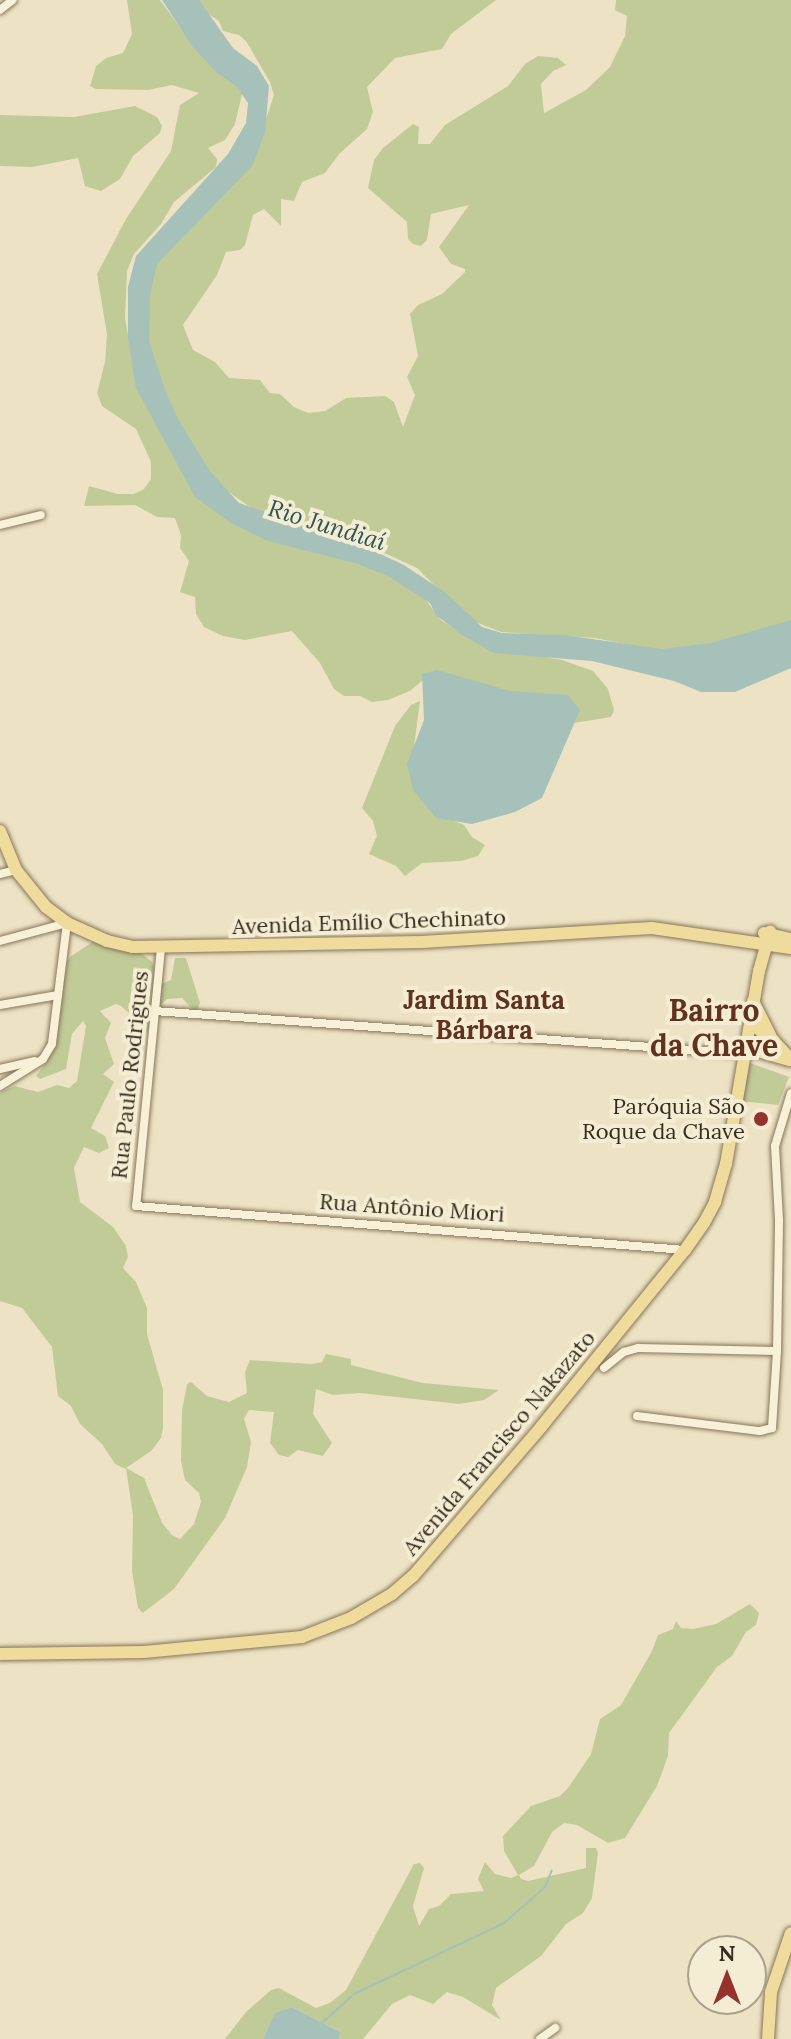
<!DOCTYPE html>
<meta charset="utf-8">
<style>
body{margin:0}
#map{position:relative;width:791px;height:2039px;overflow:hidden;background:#ede3c4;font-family:Lora,serif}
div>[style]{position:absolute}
.green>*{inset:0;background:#c1cb98}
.water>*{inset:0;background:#a6c0ba}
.stream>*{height:2px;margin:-1px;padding:0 1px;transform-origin:1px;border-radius:1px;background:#a6c0ba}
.roads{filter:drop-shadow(0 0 2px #87755b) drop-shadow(0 0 2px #87755b)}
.street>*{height:8px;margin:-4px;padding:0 4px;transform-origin:4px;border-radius:4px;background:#f8f0d7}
.primary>*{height:12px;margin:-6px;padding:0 6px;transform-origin:6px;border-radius:6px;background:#efdb9c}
.dots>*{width:22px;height:22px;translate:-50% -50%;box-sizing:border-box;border:4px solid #f4edd3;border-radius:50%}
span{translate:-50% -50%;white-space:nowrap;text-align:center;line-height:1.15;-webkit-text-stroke:8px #f4edd3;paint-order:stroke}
.street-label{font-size:22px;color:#372c1e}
.poi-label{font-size:22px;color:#372c1e}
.right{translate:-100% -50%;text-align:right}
.water-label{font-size:24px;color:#2e5657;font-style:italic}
.quarter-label{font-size:26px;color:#63321f;font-weight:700}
.district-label{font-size:30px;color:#63321f;font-weight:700}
.north{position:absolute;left:687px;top:1935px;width:80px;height:80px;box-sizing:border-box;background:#f4edd3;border:2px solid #a8a08b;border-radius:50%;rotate:0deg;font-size:22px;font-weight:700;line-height:32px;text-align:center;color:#372c1e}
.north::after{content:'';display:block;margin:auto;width:28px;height:36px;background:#94332c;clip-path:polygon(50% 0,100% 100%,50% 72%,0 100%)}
</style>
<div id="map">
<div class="green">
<div style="clip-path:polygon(127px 0,160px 0,195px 48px,244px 86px,235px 124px,225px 140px,208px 148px,217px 159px,216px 167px,174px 202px,161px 224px,134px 254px,127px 271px,125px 318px,136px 380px,192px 483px,413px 583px,441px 620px,473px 641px,498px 649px,562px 660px,593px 671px,608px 689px,614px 710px,611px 717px,574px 723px,430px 674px,410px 691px,388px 700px,372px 702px,360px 696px,344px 696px,334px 689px,320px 663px,292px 631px,245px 640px,223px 636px,204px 627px,196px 614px,195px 597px,180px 592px,189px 561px,180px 548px,181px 535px,175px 518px,157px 517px,135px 505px,84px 506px,89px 486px,118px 494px,134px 494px,144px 489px,151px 479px,151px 462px,136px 429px,102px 406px,97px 393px,105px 362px,107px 334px,97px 274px,126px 219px,171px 151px,180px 105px,199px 93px,172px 85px,148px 90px,96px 89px,90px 86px,96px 66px,106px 58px,123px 53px,132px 34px)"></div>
<div style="clip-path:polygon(196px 0,496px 0,451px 34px,442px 49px,395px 58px,367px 87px,373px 112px,367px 129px,339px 154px,325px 173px,302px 182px,294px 201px,281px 199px,281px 226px,264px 209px,253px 215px,245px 245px,240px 250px,226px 252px,217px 275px,183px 325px,193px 350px,215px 362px,229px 378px,260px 380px,270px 393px,280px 394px,294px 407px,308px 413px,325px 411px,346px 398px,385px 396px,394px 402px,403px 427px,415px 395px,407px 377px,418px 356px,410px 314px,418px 305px,442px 294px,465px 272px,465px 269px,451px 264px,439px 247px,469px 205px,431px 214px,427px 240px,421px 246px,413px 244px,408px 239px,407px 222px,368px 188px,374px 160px,383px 148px,413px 124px,419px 127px,418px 144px,430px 144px,445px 125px,508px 86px,525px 64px,538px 56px,558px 58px,566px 65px,553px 71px,541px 84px,544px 113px,586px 90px,610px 67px,625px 36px,627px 16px,615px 10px,616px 0,791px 0,791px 624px,715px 651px,655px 650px,595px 638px,501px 632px,468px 619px,417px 568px,352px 538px,257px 512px,226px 490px,187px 444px,150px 370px,142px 275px,263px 128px,274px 95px,270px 82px,246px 41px,239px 35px,223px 31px,219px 21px,201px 9px)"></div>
<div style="clip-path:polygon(135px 106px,157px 117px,162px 126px,160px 133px,133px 156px,120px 179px,101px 191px,85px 186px,78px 158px,32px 167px,0 166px,0 115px,74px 117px)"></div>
<div style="clip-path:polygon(420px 701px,412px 762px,437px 814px,464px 825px,472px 837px,485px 845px,478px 856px,461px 861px,422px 863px,405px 876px,396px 866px,369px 854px,377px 836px,373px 821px,362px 808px,395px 726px,411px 705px)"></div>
<div style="clip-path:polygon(94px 941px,141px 953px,152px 962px,161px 984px,171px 980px,175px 958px,186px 958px,200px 1003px,196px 1013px,182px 998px,167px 999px,157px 1008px,145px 1036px,139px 1022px,121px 1006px,116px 1004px,100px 1011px,111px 1023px,105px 1038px,114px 1064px,103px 1074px,114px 1082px,91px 1128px,105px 1136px,109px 1148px,99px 1153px,84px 1147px,74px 1168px,80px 1202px,113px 1227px,126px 1246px,128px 1257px,123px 1268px,136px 1282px,147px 1308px,147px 1334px,163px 1390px,163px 1428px,161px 1438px,151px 1451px,126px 1468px,144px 1478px,162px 1523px,172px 1535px,180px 1539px,194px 1524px,201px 1502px,199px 1493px,185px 1480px,181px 1461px,182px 1410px,187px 1384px,191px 1382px,207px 1396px,229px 1402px,247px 1393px,245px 1372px,250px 1360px,312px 1364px,322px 1362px,326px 1354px,351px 1359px,351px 1365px,423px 1383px,499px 1390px,484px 1400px,459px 1404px,360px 1393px,333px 1395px,316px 1389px,313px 1414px,332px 1443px,323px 1456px,298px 1450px,288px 1457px,279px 1455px,270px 1443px,274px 1412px,249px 1410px,244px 1419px,251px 1442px,247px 1467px,225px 1518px,174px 1589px,143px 1613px,138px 1608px,132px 1571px,133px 1515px,126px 1469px,115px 1464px,102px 1444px,80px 1424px,71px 1406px,58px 1396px,52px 1347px,22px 1308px,0 1301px,0 1092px,15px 1086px,38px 1092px,57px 1085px,69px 1088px,77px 1081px,86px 1026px,83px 1021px,72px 1034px,66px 1069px,40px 1079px,36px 1076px,47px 1061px,57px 1035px,59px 974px,70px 957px)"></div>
<div style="clip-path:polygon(750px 1063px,789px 1077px,778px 1105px,740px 1101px)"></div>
<div style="clip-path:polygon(750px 1604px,759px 1613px,756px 1625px,746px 1632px,732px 1656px,717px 1667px,669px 1733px,668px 1756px,657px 1786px,625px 1838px,608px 1843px,577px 1825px,564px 1823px,552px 1832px,534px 1866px,519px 1875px,521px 1879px,528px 1881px,586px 1868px,586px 1848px,596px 1848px,598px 1853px,592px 1898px,583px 1913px,566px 1924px,541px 1956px,496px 1988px,492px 2005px,501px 2020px,463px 1997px,447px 1992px,433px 2004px,410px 1995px,392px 2004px,363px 2039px,339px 2039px,340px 2032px,292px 2007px,275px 2014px,263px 2039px,225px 2039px,246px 2012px,271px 1990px,279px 1988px,316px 2008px,330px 2003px,346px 1990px,414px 1864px,420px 1863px,424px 1868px,413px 1906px,419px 1926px,429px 1909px,439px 1906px,451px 1894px,484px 1891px,478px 1879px,485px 1862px,495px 1874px,511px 1878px,518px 1875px,504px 1851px,503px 1836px,531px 1806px,560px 1796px,568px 1788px,591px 1754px,600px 1719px,621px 1705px,652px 1651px,658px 1635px,673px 1629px,676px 1621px,681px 1628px,693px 1629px,716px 1624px)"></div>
</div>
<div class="water">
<div style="clip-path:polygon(162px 0,199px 0,233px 48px,257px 66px,269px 86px,265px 133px,252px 166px,157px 264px,150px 295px,149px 341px,167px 395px,179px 421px,210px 471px,239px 503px,361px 545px,404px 565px,446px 593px,482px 627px,502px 633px,564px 635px,662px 649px,711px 643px,791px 620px,791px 668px,735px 692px,701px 692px,674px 681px,592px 661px,494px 653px,462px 635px,436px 615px,430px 603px,388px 576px,358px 564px,268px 541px,231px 523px,195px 497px,136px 388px,128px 338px,128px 287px,136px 256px,228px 154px,246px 123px,248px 103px,236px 86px,216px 72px,192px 46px)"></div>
<div style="clip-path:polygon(437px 670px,510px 691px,568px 695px,580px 710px,542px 798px,515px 812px,472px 824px,436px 818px,413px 790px,407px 764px,424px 720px,422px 674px)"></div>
<div style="clip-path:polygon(292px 2007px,340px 2032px,339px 2039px,263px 2039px,275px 2013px)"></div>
</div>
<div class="stream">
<div style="left:322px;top:2023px;width:43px;rotate:-42.2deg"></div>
<div style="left:354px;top:1994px;width:166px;rotate:-25.3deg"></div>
<div style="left:504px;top:1923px;width:55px;rotate:-41.3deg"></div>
<div style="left:545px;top:1887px;width:18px;rotate:-68deg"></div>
</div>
<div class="roads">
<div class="street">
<div style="left:0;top:10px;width:16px;rotate:-38deg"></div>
<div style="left:0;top:525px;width:42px;rotate:-13.7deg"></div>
<div style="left:0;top:874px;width:16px;rotate:-14deg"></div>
<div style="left:0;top:941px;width:69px;rotate:-15deg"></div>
<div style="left:67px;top:923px;width:122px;rotate:97.1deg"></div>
<div style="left:52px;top:1044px;width:17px;rotate:121deg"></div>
<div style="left:43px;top:1059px;width:51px;rotate:147.9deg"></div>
<div style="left:161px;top:948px;width:259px;rotate:95.5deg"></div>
<div style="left:136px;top:1206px;width:551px;rotate:4.58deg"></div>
<div style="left:0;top:1005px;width:59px;rotate:-9.8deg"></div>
<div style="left:154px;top:1011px;width:594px;rotate:4.15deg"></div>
<div style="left:0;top:1069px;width:35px;rotate:-13deg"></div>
<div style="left:604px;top:1368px;width:26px;rotate:-39deg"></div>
<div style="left:624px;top:1352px;width:15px;rotate:-16deg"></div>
<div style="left:638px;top:1348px;width:139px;rotate:1.2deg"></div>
<div style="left:777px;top:1351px;width:131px;rotate:-89.1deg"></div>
<div style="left:779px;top:1220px;width:74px;rotate:-93.1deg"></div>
<div style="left:775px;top:1146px;width:55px;rotate:-73.2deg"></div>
<div style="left:637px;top:1416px;width:124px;rotate:7deg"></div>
<div style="left:760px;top:1431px;width:12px;rotate:-14deg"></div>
<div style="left:772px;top:1428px;width:77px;rotate:-86.3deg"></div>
<div style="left:540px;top:2039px;width:19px;rotate:-36deg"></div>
</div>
<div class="primary">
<div style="left:0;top:831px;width:42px;rotate:67.7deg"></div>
<div style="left:16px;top:870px;width:48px;rotate:51deg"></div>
<div style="left:46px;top:907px;width:26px;rotate:37deg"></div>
<div style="left:67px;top:923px;width:44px;rotate:24.2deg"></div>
<div style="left:107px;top:941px;width:27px;rotate:13deg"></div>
<div style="left:133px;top:947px;width:289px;rotate:-1deg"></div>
<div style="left:422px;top:942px;width:230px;rotate:-3.5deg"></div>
<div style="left:652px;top:928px;width:140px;rotate:8.2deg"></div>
<div style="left:764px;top:933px;width:28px;rotate:13deg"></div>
<div style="left:753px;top:1001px;width:40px;rotate:63.4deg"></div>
<div style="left:750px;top:1023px;width:29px;rotate:36deg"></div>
<div style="left:773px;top:1040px;width:27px;rotate:48deg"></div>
<div style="left:747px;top:1048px;width:44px;rotate:15.9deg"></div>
<div style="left:0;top:1654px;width:144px;rotate:-0.8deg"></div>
<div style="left:144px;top:1652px;width:159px;rotate:-5.4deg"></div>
<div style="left:302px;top:1637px;width:53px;rotate:-21.2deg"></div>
<div style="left:351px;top:1618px;width:48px;rotate:-30.3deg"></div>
<div style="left:392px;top:1594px;width:28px;rotate:-41deg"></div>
<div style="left:413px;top:1576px;width:196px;rotate:-49.3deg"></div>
<div style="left:541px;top:1427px;width:228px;rotate:-50.9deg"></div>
<div style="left:685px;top:1250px;width:33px;rotate:-55deg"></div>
<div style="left:704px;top:1223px;width:24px;rotate:-62deg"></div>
<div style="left:715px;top:1202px;width:40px;rotate:-74deg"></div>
<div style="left:726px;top:1164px;width:196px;rotate:-80.3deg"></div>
<div style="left:759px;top:971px;width:41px;rotate:-74.2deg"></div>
<div style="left:768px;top:2039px;width:47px;rotate:-86.3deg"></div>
<div style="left:771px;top:1992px;width:62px;rotate:-71.3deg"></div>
</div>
</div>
<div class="dots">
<div style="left:761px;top:1119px;background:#94332c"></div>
</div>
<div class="street-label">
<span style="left:369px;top:922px;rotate:-2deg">Avenida Emílio Chechinato</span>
<span style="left:130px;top:1075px;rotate:-84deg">Rua Paulo Rodrigues</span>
<span style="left:412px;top:1208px;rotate:4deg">Rua Antônio Miori</span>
<span style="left:499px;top:1443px;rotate:-50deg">Avenida Francisco Nakazato</span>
</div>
<div class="poi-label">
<span class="right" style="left:745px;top:1119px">Paróquia São<br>Roque da Chave</span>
</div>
<div class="water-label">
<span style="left:327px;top:525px;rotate:17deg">Rio Jundiaí</span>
</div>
<div class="quarter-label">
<span style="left:484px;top:1015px">Jardim Santa<br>Bárbara</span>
</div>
<div class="district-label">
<span style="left:714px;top:1027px">Bairro<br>da Chave</span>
</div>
<div class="north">N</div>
</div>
